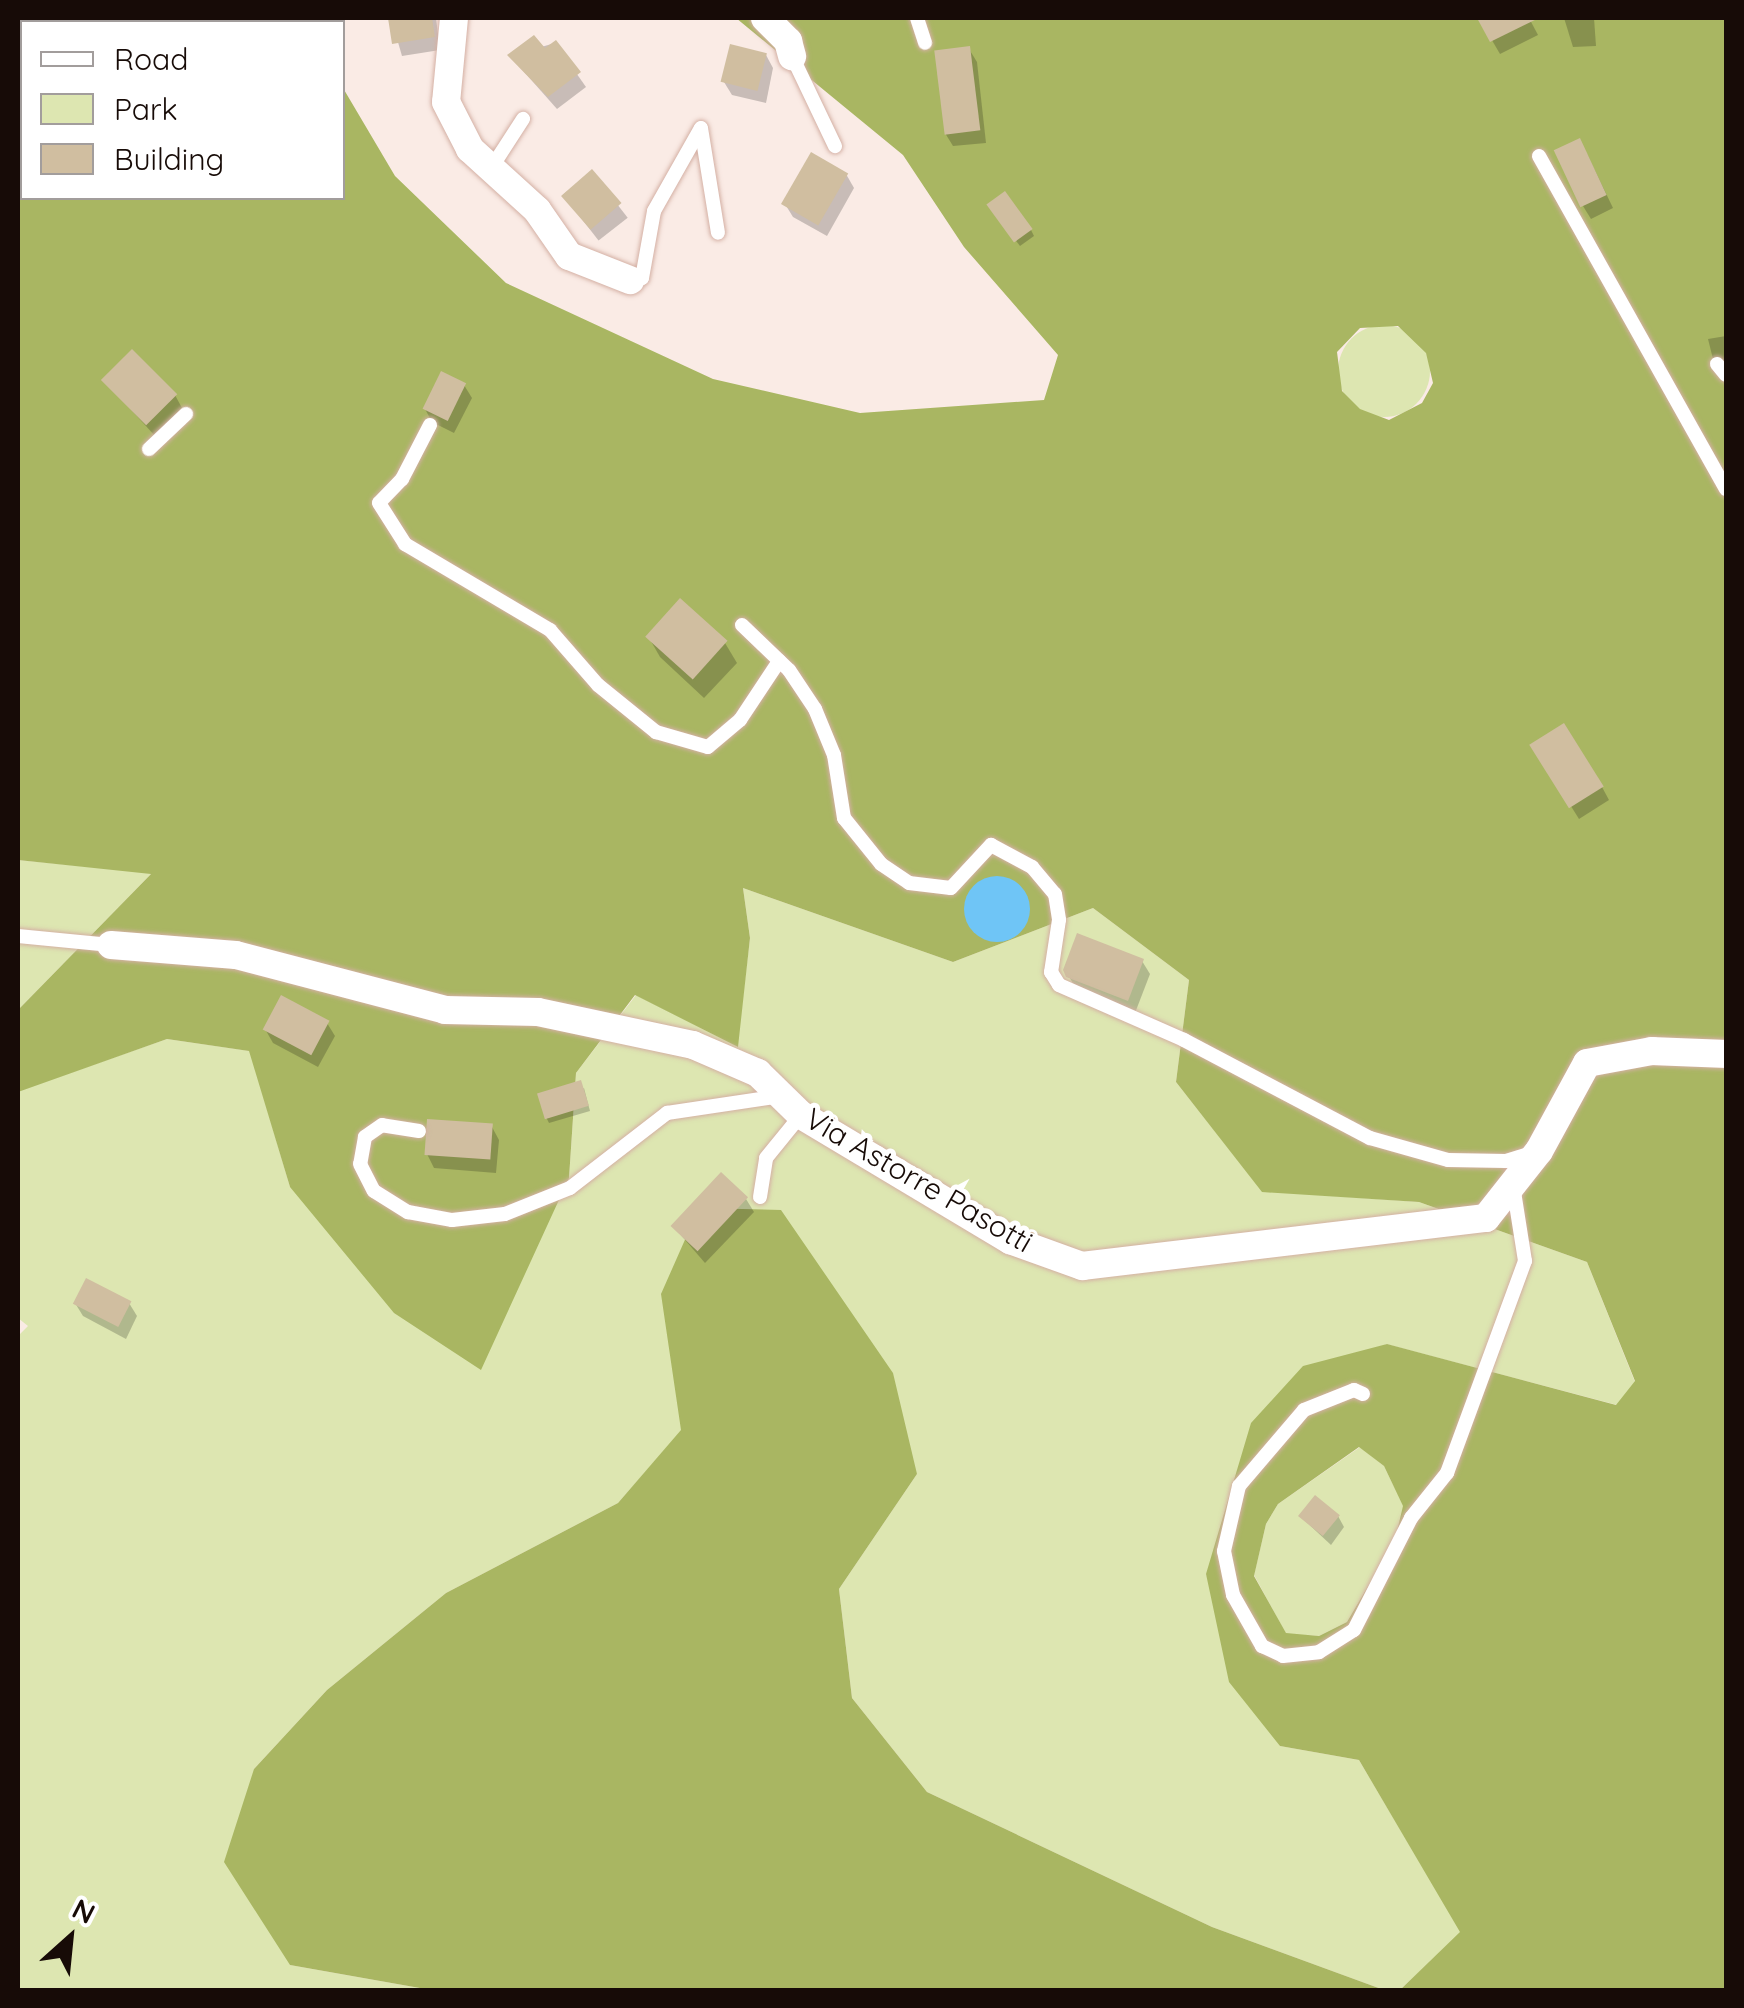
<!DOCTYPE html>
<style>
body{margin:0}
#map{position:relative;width:1744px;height:2008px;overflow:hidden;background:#faebe5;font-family:Quicksand,sans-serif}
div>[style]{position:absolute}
.green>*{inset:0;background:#dde6b1}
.round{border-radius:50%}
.forest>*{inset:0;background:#a9b662}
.water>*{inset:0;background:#6fc5f6}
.shadow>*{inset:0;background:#0003;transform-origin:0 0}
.building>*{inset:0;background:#d0bea0;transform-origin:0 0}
.roads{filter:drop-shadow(0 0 2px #d4b0a4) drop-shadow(0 0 2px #d4b0a4)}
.service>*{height:14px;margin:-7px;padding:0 7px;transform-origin:7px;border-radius:7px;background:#fff}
.minor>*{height:28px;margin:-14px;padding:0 14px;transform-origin:14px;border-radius:14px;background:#fff}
span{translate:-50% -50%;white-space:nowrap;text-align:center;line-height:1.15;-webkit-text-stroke:10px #fff;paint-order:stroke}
.street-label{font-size:30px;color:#170b07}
.frame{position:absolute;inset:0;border:20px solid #170b07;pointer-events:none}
.legend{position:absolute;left:20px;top:20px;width:325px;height:180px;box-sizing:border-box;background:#fff;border:2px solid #a29d9c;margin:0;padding:12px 18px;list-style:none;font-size:30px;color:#170b07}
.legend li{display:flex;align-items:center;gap:20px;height:50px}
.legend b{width:50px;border:2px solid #a29d9c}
.north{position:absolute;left:20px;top:1888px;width:100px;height:100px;-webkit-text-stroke:8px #fff;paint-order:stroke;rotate:27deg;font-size:28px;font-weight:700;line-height:40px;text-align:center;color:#170b07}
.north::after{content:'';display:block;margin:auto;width:35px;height:45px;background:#170b07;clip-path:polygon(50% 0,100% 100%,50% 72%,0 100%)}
</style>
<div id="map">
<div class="green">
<div class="round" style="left:1338px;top:325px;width:92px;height:92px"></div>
<div style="clip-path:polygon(18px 860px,152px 873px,18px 1010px)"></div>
<div style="clip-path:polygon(743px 888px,953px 962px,1093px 908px,1189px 980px,1176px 1082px,1262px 1191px,1419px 1202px,1587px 1262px,1635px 1382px,1617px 1405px,1386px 1344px,1206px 1574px,1280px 1746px,1359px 1760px,1461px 1932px,1400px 1990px,1384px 1990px,1212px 1927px,927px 1792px,852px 1698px,839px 1589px,917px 1474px,662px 1294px,682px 1430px,618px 1503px,446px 1593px,327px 1690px,254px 1769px,290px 1965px,431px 1990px,18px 1990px,18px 1336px,28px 1326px,18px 1318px,18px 1091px,167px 1039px,250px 1051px,290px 1187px,569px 1178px,576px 1073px,636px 995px,737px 1046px,750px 938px)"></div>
<div style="clip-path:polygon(1360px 1447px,1384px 1466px,1404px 1507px,1395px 1540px,1347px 1622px,1319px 1636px,1286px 1634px,1254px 1575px,1266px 1524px,1278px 1504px)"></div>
</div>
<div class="forest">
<div style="clip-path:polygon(evenodd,18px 18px,273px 22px,22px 22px,22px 198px,342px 198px,343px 88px,395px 176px,506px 283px,713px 379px,860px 413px,1044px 400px,1058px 355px,964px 247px,903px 155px,736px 18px,1726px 18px,1726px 1990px,1400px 1990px,1460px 1932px,1359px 1760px,1280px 1746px,1229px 1682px,1206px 1574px,1251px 1423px,1303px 1366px,1387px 1344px,1616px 1405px,1635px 1381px,1587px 1262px,1419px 1202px,1262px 1192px,1176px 1082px,1189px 980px,1093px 908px,953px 962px,743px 888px,750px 938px,738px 1047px,635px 995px,576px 1073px,569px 1178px,481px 1370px,394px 1313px,290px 1187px,249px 1051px,167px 1039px,18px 1092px,18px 1010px,151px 874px,18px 860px,18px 18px,1398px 326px,1426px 353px,1433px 383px,1422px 403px,1389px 420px,1360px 409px,1342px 391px,1337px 352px,1360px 328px,1398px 326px,18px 18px,1359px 1447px,1384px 1466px,1403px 1506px,1395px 1540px,1347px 1622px,1319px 1636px,1286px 1633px,1254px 1576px,1266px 1524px,1278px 1504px,1359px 1447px)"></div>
<div style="clip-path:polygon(699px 1208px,781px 1210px,893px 1373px,917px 1474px,839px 1589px,852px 1698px,927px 1792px,1212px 1927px,1384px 1990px,431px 1990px,290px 1965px,224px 1862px,254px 1769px,327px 1690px,446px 1593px,618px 1503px,681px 1430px,661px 1294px)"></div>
</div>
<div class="water">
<div class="round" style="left:964px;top:876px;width:66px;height:66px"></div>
</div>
<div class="shadow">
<div style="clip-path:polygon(391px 18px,436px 18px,440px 50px,402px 56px)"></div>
<div style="clip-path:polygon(1479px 18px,1529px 18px,1538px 35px,1500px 54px)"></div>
<div style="clip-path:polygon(1564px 18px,1594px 18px,1596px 46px,1573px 47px)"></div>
<div style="clip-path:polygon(555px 43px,586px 87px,557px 109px,510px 56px)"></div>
<div style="clip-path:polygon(969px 49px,977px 62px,986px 143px,953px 146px,945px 133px)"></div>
<div style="clip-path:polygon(766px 55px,773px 68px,766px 103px,732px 95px,724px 82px)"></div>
<div style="clip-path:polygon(1587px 154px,1613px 208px,1591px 219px,1583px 206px)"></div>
<div style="left:592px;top:172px;width:58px;height:37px;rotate:52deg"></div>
<div style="clip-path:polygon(846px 174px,854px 188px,827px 236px,793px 217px,785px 204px)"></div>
<div style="clip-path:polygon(993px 211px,1031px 230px,1034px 236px,1020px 246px)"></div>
<div style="clip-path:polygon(1726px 336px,1726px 362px,1714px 363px,1708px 339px)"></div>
<div style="clip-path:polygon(104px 380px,175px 395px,182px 408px,155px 436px)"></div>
<div style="clip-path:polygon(464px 385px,472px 398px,454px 433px,432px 422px,425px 409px)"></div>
<div style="clip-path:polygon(648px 636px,725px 643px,737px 663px,704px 698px,660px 657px)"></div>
<div style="clip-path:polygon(1533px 745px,1602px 787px,1609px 800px,1579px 819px)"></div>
<div style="clip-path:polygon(1142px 961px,1150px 974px,1135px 1013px,1077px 990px,1065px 970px)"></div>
<div style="clip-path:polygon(327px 1023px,335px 1036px,318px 1067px,273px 1043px,265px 1029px)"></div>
<div style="clip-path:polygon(584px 1088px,590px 1111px,549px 1123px,546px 1117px)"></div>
<div style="clip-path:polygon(492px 1127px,499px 1140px,496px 1173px,434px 1168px,427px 1154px)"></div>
<div style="clip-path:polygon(746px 1199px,754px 1212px,705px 1263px,673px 1226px)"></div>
<div style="clip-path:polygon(75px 1303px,129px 1303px,137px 1316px,126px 1339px,83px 1316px)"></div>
<div style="clip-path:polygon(1338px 1516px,1344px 1527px,1331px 1545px,1301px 1517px)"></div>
</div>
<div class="building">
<div style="clip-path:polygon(388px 18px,432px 18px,435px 37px,392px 44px)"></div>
<div style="clip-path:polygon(1477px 18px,1539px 18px,1490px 42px)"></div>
<div style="clip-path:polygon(534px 35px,545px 48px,556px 40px,581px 72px,548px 97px,507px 55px)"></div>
<div style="left:730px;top:44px;width:38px;height:39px;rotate:14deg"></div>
<div style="left:970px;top:46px;width:85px;height:36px;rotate:83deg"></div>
<div style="left:1580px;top:138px;width:63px;height:29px;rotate:65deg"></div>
<div style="left:811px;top:152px;width:43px;height:60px;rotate:30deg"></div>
<div style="left:592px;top:169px;width:45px;height:41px;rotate:49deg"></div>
<div style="left:1005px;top:191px;width:47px;height:23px;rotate:54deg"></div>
<div style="left:132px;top:349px;width:64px;height:44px;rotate:45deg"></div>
<div style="left:441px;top:371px;width:28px;height:42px;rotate:26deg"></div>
<div style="left:680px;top:598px;width:64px;height:52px;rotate:42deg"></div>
<div style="left:1564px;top:723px;width:75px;height:41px;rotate:58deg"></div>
<div style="clip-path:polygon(1077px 933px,1144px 959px,1128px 1001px,1066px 977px,1063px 970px)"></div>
<div style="left:281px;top:995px;width:55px;height:39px;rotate:28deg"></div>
<div style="left:581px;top:1080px;width:27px;height:46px;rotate:73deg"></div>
<div style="left:427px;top:1119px;width:66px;height:36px;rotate:4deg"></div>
<div style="left:721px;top:1172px;width:37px;height:74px;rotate:43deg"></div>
<div style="left:86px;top:1278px;width:51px;height:29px;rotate:27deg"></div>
<div style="left:1315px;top:1495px;width:32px;height:27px;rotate:39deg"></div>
</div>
<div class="roads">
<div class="service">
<div style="left:917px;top:18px;width:26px;rotate:72deg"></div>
<div style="left:792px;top:56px;width:100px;rotate:64.5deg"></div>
<div style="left:1539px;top:156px;width:382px;rotate:60.7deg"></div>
<div style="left:490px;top:170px;width:61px;rotate:-57.1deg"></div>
<div style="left:630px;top:280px;width:12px;rotate:-9deg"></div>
<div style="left:642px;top:278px;width:68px;rotate:-79.8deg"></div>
<div style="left:654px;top:211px;width:95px;rotate:-60.5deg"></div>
<div style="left:701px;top:128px;width:106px;rotate:80.8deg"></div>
<div style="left:1717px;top:364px;width:14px;rotate:51deg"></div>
<div style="left:430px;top:425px;width:61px;rotate:117.4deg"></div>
<div style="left:402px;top:479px;width:33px;rotate:134deg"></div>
<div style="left:379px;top:503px;width:49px;rotate:57.6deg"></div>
<div style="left:405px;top:544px;width:169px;rotate:30.7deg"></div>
<div style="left:550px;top:630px;width:73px;rotate:48.9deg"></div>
<div style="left:598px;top:685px;width:75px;rotate:39deg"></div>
<div style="left:656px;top:732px;width:54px;rotate:16.1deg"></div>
<div style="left:708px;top:747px;width:42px;rotate:-40.2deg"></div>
<div style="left:740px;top:720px;width:71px;rotate:-56.5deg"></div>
<div style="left:149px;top:449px;width:51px;rotate:-43.4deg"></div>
<div style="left:742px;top:625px;width:65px;rotate:43.8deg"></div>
<div style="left:789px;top:670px;width:47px;rotate:56.3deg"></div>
<div style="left:815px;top:709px;width:50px;rotate:67.6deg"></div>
<div style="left:834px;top:755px;width:64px;rotate:81deg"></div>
<div style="left:844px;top:818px;width:59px;rotate:51.2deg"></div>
<div style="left:881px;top:864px;width:34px;rotate:34deg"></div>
<div style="left:909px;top:883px;width:42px;rotate:6.8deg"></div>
<div style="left:951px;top:888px;width:59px;rotate:-47.1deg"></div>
<div style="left:991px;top:845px;width:47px;rotate:28.2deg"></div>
<div style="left:1032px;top:867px;width:35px;rotate:50deg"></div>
<div style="left:1055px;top:894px;width:26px;rotate:81deg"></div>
<div style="left:1059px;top:920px;width:53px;rotate:98.7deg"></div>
<div style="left:1051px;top:972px;width:15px;rotate:58deg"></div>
<div style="left:1059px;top:985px;width:137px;rotate:23.7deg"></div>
<div style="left:1184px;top:1040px;width:210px;rotate:27.8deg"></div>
<div style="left:1370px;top:1138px;width:81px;rotate:15.8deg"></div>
<div style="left:1448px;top:1160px;width:58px;rotate:1deg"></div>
<div style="left:1506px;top:1161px;width:28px;rotate:-17deg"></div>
<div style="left:18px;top:936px;width:93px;rotate:5.5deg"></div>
<div style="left:419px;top:1131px;width:37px;rotate:-171deg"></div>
<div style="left:382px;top:1125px;width:21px;rotate:145deg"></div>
<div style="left:365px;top:1137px;width:27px;rotate:100deg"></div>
<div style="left:360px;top:1164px;width:30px;rotate:63deg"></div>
<div style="left:374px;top:1191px;width:40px;rotate:32deg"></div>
<div style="left:408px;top:1212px;width:45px;rotate:10.3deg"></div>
<div style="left:452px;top:1220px;width:53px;rotate:-6.5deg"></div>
<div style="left:505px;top:1214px;width:70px;rotate:-21.8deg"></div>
<div style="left:570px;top:1188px;width:123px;rotate:-37.7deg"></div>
<div style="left:667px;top:1113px;width:115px;rotate:-8.5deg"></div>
<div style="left:760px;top:1197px;width:39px;rotate:-81deg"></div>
<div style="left:766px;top:1158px;width:55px;rotate:-50.9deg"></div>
<div style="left:1363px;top:1394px;width:10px;rotate:-156deg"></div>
<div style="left:1354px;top:1390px;width:54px;rotate:158.2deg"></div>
<div style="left:1304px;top:1410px;width:100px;rotate:130.5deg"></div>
<div style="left:1239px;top:1486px;width:67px;rotate:103deg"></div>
<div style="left:1224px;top:1551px;width:45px;rotate:78.4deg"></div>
<div style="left:1233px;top:1595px;width:59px;rotate:60.4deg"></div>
<div style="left:1262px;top:1646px;width:23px;rotate:25deg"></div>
<div style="left:1283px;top:1656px;width:36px;rotate:-6deg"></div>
<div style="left:1319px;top:1652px;width:41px;rotate:-32.2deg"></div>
<div style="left:1354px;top:1630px;width:126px;rotate:-63deg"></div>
<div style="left:1411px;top:1518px;width:58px;rotate:-51.3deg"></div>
<div style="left:1447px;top:1473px;width:226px;rotate:-69.8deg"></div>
<div style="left:1525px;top:1261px;width:77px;rotate:-99deg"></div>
</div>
<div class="minor">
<div style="left:454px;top:18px;width:84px;rotate:95.4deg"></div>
<div style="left:446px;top:102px;width:53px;rotate:62.9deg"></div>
<div style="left:470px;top:149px;width:91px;rotate:42.3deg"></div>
<div style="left:537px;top:210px;width:56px;rotate:55.2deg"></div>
<div style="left:569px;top:256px;width:66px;rotate:21.5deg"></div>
<div style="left:765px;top:18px;width:33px;rotate:45deg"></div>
<div style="left:788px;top:41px;width:16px;rotate:75deg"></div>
<div style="left:111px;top:945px;width:125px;rotate:4.6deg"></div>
<div style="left:236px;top:955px;width:216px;rotate:14.7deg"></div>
<div style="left:445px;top:1010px;width:93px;rotate:1.2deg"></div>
<div style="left:538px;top:1012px;width:158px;rotate:12deg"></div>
<div style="left:693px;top:1045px;width:71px;rotate:23.3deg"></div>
<div style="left:758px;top:1073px;width:60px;rotate:44.3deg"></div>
<div style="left:801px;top:1115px;width:244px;rotate:30.9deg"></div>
<div style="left:1010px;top:1240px;width:77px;rotate:19.9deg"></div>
<div style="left:1082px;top:1266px;width:407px;rotate:-6.8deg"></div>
<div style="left:1486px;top:1218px;width:85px;rotate:-51.7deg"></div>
<div style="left:1539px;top:1151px;width:100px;rotate:-61.4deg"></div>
<div style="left:1587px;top:1063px;width:66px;rotate:-10.5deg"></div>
<div style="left:1652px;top:1051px;width:74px;rotate:2.3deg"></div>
</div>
</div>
<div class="street-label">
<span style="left:919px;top:1180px;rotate:30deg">Via Astorre Pasotti</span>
</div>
<div class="frame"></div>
<ul class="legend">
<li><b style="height:12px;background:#fff"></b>Road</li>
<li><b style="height:28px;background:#dde6b1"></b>Park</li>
<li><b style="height:28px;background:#d0bea0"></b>Building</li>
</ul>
<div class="north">N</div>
</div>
